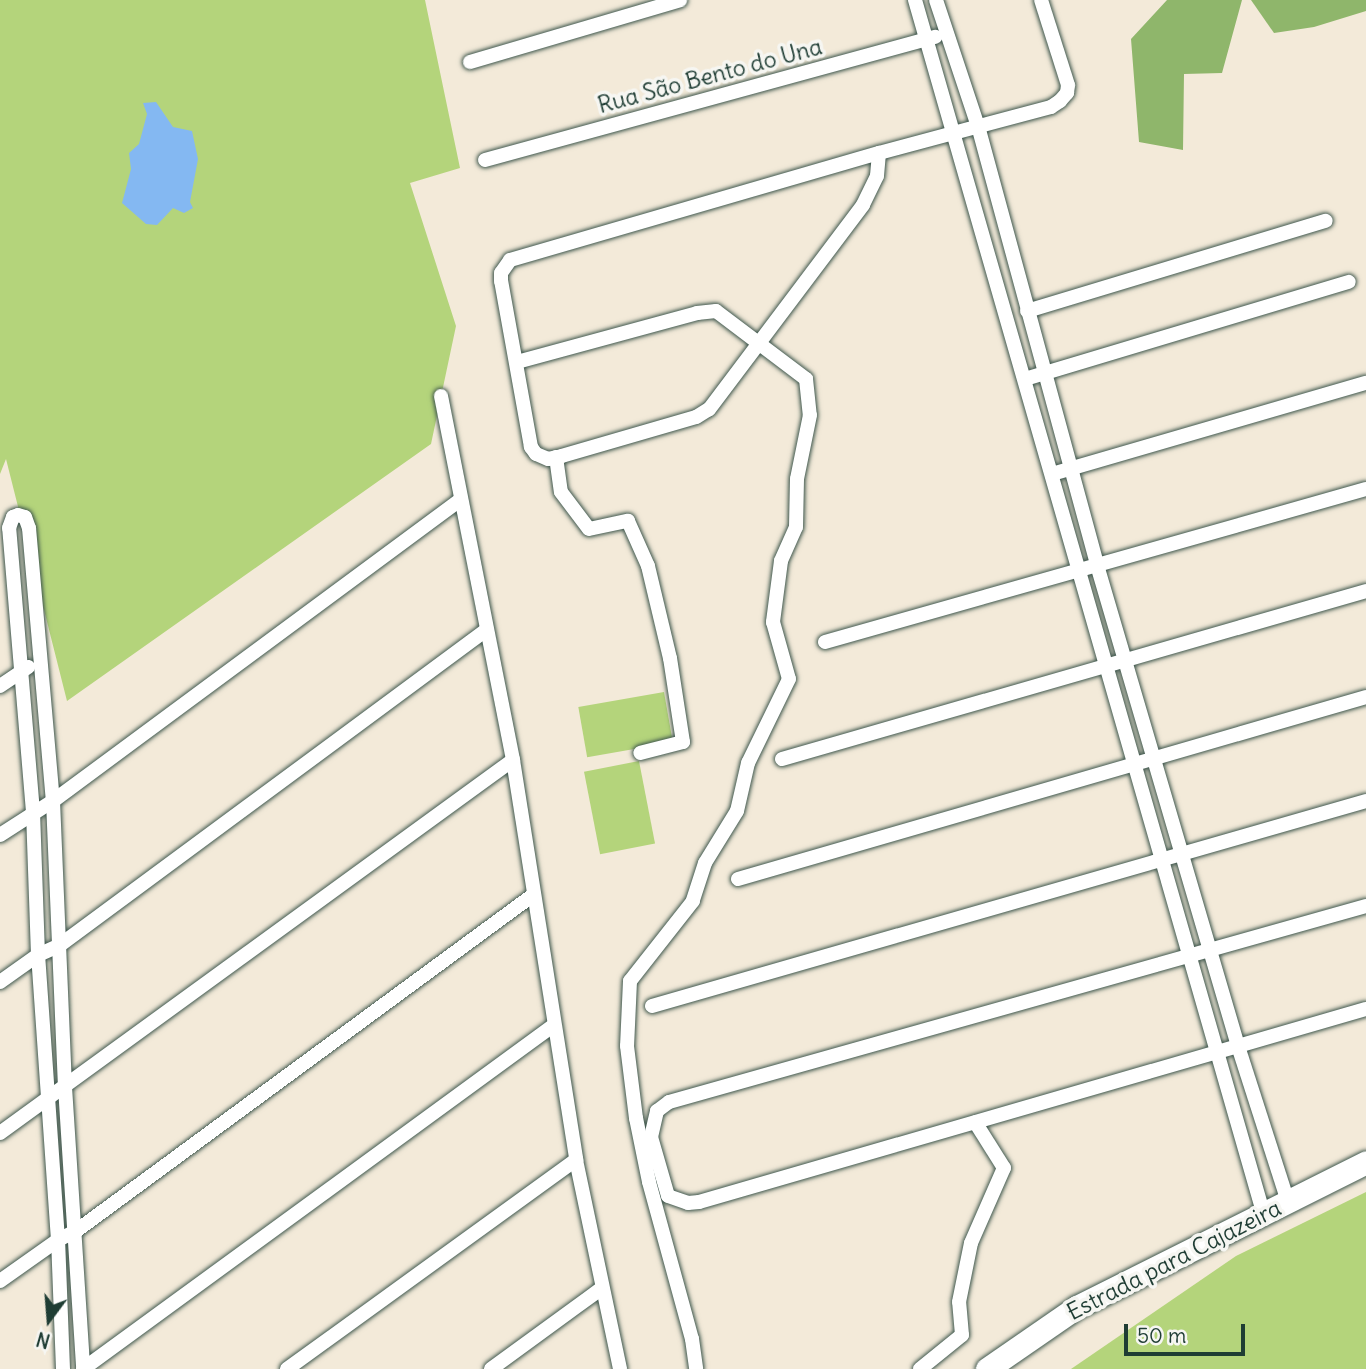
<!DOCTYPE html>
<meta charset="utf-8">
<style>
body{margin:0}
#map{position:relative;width:1366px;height:1369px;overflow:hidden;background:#f3ead9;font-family:Delius,sans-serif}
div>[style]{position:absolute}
.green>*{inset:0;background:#b4d47b;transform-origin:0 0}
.forest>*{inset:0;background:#8fb66b}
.water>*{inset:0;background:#84b8f2}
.roads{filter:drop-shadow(0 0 2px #3f574d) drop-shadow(0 0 2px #3f574d)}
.minor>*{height:14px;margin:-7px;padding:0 7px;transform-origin:7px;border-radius:7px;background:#fff}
.primary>*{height:23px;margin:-11.5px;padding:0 11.5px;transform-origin:11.5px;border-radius:11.5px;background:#fff}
span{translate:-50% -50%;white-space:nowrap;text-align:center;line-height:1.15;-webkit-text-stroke:7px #f6f6f2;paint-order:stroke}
.street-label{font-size:23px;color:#1f3d34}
.north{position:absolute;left:14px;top:1285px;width:70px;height:70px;-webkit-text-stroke:5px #f6f6f2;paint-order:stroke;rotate:196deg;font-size:19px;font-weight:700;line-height:28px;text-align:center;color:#1f3d34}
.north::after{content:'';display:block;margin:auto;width:24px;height:32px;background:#1f3d34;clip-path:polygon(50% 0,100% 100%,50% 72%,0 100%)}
.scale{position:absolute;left:1124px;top:1324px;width:121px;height:32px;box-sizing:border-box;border:4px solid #1f3d34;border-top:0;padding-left:9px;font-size:21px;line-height:24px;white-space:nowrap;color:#1f3d34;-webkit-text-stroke:5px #f6f6f2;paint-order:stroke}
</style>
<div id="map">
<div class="green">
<div style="clip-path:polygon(0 0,425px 0,460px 168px,410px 183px,456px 326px,431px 444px,67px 701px,6px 459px,0 474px)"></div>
<div style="left:664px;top:692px;width:51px;height:87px;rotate:80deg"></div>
<div style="left:639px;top:761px;width:84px;height:56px;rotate:79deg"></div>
<div style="clip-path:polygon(1366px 1192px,1366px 1369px,1071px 1369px,1236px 1256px)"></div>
</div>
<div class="forest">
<div style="clip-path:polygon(1167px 0,1242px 0,1222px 73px,1184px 74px,1183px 150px,1139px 142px,1131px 39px)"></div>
<div style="clip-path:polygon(1251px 0,1366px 0,1366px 11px,1314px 27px,1274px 33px)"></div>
</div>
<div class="water">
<div style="clip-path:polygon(156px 102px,173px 127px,192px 131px,198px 159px,190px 202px,193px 208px,184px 213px,173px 208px,157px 225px,146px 224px,122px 203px,131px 169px,129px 153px,139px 144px,147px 114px,143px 103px)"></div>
</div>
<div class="roads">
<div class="minor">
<div style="left:915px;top:0;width:1261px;rotate:73.98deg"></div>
<div style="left:936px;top:0;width:133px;rotate:71.6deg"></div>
<div style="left:978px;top:126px;width:455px;rotate:74.8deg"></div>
<div style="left:1097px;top:565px;width:501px;rotate:73.66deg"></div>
<div style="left:1238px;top:1046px;width:164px;rotate:72.2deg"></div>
<div style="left:470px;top:62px;width:219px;rotate:-16.4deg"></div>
<div style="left:879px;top:153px;width:23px;rotate:95deg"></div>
<div style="left:877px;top:176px;width:32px;rotate:116deg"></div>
<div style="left:863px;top:205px;width:256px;rotate:127deg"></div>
<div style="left:709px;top:409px;width:15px;rotate:148deg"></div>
<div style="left:696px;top:417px;width:140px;rotate:163.8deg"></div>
<div style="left:562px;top:456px;width:14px;rotate:168deg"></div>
<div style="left:548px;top:459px;width:13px;rotate:-157deg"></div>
<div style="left:536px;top:454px;width:9px;rotate:-126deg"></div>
<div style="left:531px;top:447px;width:169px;rotate:-100.2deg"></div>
<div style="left:501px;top:281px;width:8px;rotate:-90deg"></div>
<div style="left:501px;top:273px;width:16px;rotate:-55deg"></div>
<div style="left:510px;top:260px;width:384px;rotate:-16.2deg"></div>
<div style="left:879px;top:153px;width:178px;rotate:-15deg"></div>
<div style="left:1051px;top:107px;width:11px;rotate:-34deg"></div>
<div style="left:1060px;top:101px;width:11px;rotate:-49deg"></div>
<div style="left:1067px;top:93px;width:8px;rotate:-83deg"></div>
<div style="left:1068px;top:85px;width:89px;rotate:-107.6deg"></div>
<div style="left:485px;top:160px;width:467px;rotate:-15.3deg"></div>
<div style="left:1027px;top:311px;width:312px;rotate:-16.8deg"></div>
<div style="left:517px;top:362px;width:187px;rotate:-15.2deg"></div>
<div style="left:697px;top:313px;width:19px;rotate:-6deg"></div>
<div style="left:716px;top:311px;width:113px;rotate:37.1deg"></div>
<div style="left:806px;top:379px;width:36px;rotate:84deg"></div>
<div style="left:810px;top:415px;width:65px;rotate:101.5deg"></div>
<div style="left:797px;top:479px;width:48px;rotate:91.2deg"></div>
<div style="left:796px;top:527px;width:37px;rotate:114deg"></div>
<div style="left:781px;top:561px;width:62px;rotate:97.5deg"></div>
<div style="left:773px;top:622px;width:59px;rotate:74.3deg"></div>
<div style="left:789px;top:679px;width:93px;rotate:116deg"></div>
<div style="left:748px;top:763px;width:49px;rotate:102.9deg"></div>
<div style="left:737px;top:811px;width:61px;rotate:121.6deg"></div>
<div style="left:705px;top:863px;width:40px;rotate:108deg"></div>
<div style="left:693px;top:901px;width:102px;rotate:128.2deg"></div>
<div style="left:630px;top:981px;width:65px;rotate:92.6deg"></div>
<div style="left:627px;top:1046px;width:73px;rotate:82.9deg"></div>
<div style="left:636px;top:1118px;width:65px;rotate:78.5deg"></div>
<div style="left:649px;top:1182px;width:163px;rotate:74.7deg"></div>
<div style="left:692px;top:1339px;width:30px;rotate:82deg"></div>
<div style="left:1025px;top:379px;width:338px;rotate:-16.7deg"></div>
<div style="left:441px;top:396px;width:371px;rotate:78.8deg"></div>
<div style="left:513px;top:760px;width:405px;rotate:81deg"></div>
<div style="left:576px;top:1160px;width:214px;rotate:78.1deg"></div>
<div style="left:556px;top:457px;width:35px;rotate:82deg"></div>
<div style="left:561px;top:492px;width:46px;rotate:52.9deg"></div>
<div style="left:589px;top:529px;width:40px;rotate:-12deg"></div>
<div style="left:628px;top:521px;width:49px;rotate:66deg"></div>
<div style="left:648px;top:566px;width:95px;rotate:76.6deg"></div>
<div style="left:670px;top:658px;width:85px;rotate:81.2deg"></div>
<div style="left:683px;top:742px;width:44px;rotate:165.7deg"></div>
<div style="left:1052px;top:474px;width:327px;rotate:-16.2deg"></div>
<div style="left:825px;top:642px;width:562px;rotate:-15.79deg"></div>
<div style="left:0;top:686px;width:34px;rotate:-34deg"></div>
<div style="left:782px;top:759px;width:608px;rotate:-16.05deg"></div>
<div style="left:0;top:835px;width:63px;rotate:-32.7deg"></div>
<div style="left:53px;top:801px;width:506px;rotate:-36.49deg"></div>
<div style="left:738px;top:879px;width:654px;rotate:-16.16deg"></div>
<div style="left:1366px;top:906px;width:724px;rotate:164.29deg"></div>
<div style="left:669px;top:1102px;width:15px;rotate:143deg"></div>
<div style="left:657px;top:1111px;width:27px;rotate:103deg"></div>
<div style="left:651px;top:1137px;width:61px;rotate:73.9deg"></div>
<div style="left:668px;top:1196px;width:21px;rotate:19deg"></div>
<div style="left:688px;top:1203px;width:11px;rotate:-5deg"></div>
<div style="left:699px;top:1202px;width:694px;rotate:-16.14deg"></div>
<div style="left:0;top:982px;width:47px;rotate:-35.4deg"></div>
<div style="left:38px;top:955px;width:24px;rotate:-24deg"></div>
<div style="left:60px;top:945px;width:528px;rotate:-36.46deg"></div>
<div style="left:652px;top:1006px;width:743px;rotate:-16.02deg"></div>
<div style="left:0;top:1133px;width:634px;rotate:-36.02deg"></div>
<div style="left:0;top:1281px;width:71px;rotate:-35.3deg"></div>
<div style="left:58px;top:1240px;width:20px;rotate:-27deg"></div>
<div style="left:76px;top:1231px;width:567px;rotate:-36.32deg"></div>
<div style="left:63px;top:1369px;width:129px;rotate:-92.2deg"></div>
<div style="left:58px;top:1240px;width:286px;rotate:-94deg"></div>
<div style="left:38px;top:955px;width:143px;rotate:-92deg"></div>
<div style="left:33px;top:812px;width:285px;rotate:-94.8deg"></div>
<div style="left:9px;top:528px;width:12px;rotate:-70deg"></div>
<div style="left:13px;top:517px;width:5px;rotate:-22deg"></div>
<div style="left:18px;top:515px;width:7px;rotate:16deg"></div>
<div style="left:25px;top:517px;width:12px;rotate:70deg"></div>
<div style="left:29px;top:528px;width:274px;rotate:85deg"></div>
<div style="left:53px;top:801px;width:286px;rotate:87.6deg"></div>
<div style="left:65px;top:1087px;width:283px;rotate:86.3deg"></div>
<div style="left:83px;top:1369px;width:583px;rotate:-36.14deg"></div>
<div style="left:287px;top:1369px;width:357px;rotate:-35.9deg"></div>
<div style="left:491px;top:1369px;width:137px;rotate:-36.1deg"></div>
<div style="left:920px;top:1369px;width:54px;rotate:-39deg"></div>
<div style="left:962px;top:1335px;width:33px;rotate:-95deg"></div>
<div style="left:959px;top:1302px;width:60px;rotate:-78.5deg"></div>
<div style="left:971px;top:1243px;width:82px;rotate:-66.3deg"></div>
<div style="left:1004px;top:1168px;width:54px;rotate:-122.2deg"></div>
</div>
<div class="primary">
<div style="left:987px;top:1369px;width:109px;rotate:-34.6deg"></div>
<div style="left:1077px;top:1307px;width:323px;rotate:-26.6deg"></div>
</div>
</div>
<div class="street-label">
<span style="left:710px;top:76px;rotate:-15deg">Rua São Bento do Una</span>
<span style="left:1174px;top:1260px;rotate:-27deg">Estrada para Cajazeira</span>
</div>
<div class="north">N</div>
<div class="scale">50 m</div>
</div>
